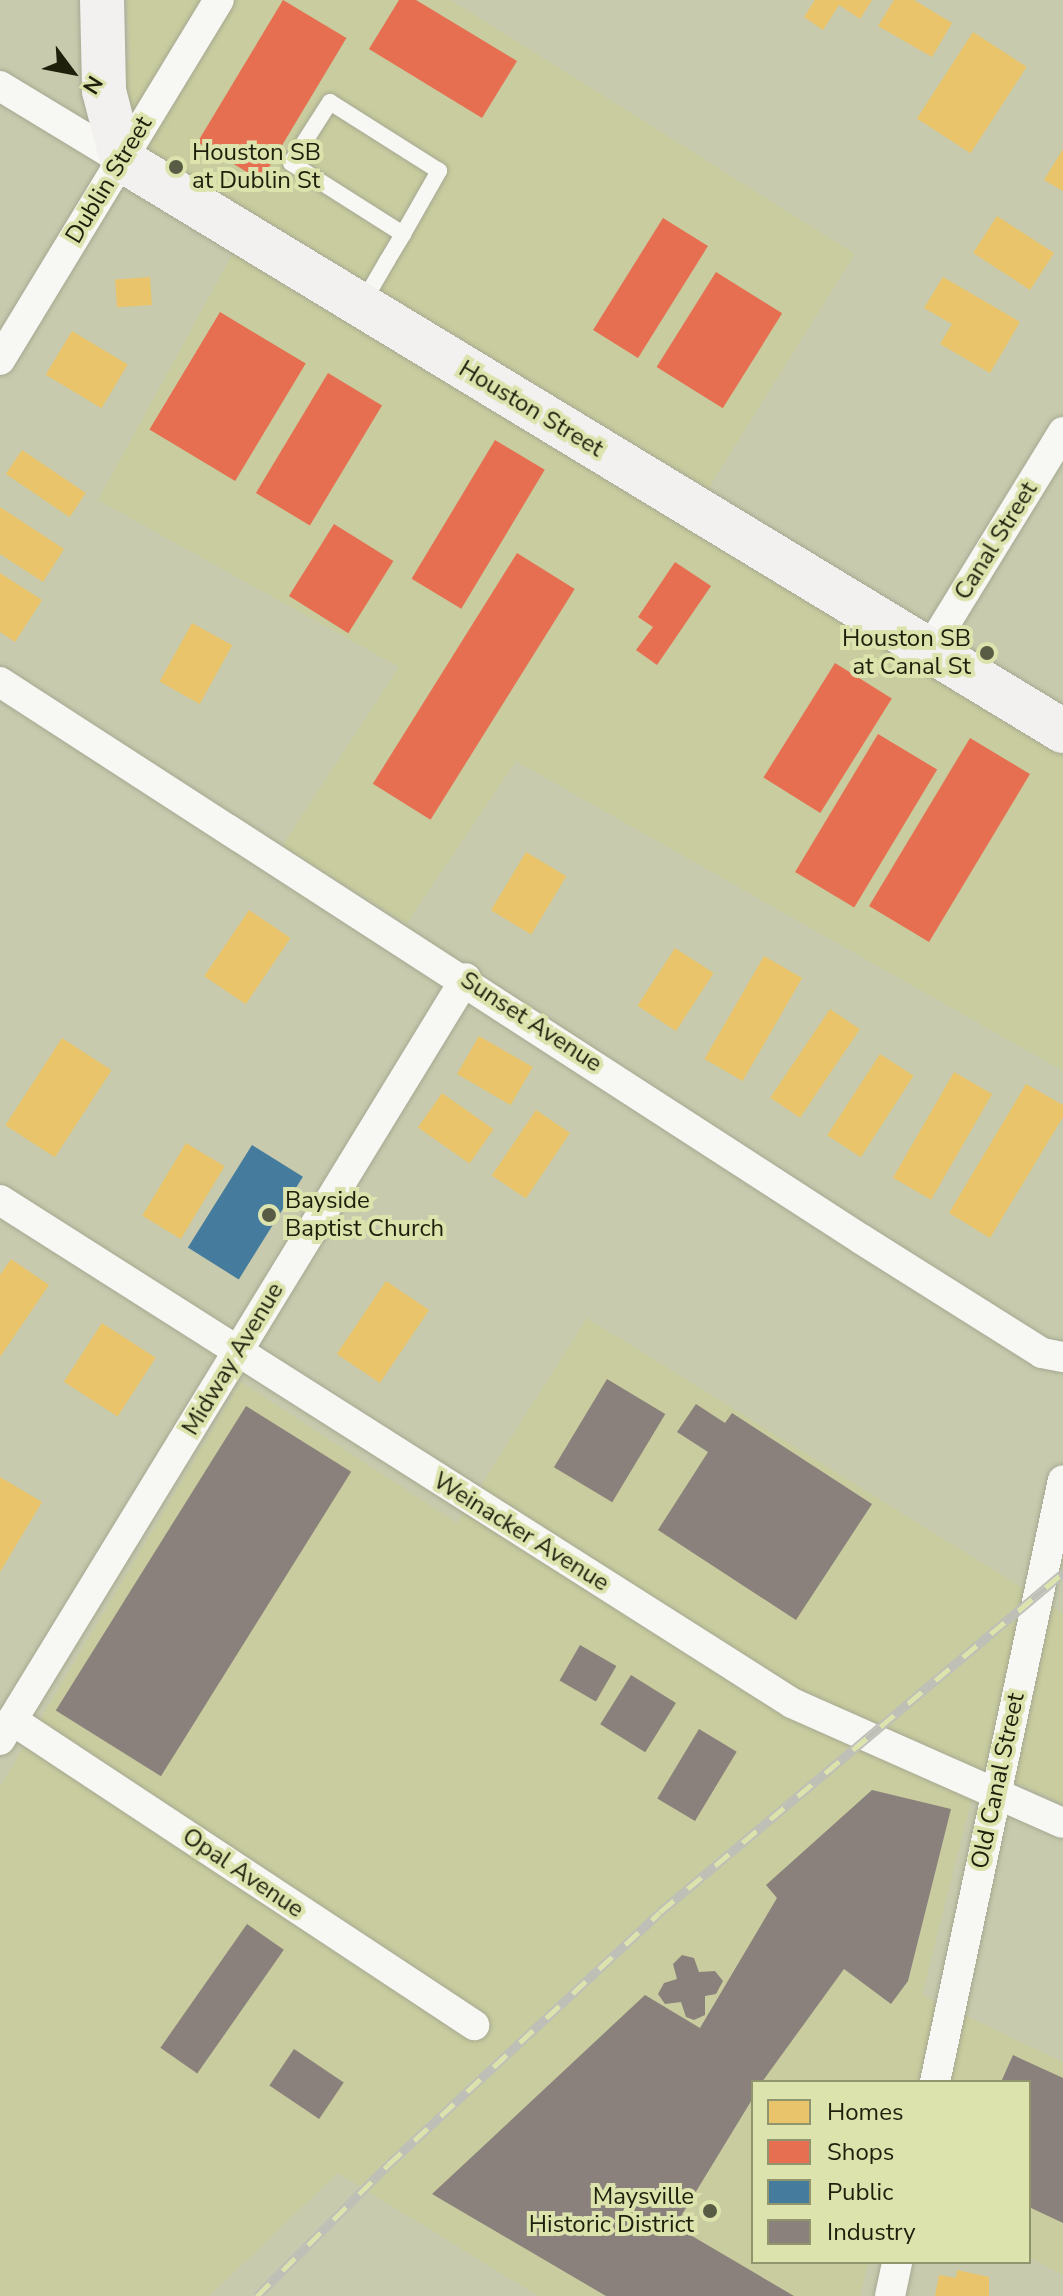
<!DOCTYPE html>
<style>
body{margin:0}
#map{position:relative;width:1063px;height:2296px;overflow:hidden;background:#c7caad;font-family:"Nunito Sans",sans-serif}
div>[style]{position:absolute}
.built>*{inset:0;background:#c8cc9e}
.homes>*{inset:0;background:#e9c46a;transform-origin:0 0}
.shops>*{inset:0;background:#e76f51;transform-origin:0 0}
.public>*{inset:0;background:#457b9d;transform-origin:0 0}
.industry>*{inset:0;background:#8a817c;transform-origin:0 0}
.roads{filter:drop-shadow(0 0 2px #a6a891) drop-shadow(0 0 2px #a6a891)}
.lane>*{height:16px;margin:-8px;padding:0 8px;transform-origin:8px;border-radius:8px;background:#f7f7f3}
.street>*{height:30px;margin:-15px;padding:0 15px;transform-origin:15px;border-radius:15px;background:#f7f7f3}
.secondary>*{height:44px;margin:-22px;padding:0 22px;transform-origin:22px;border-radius:22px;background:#f2f1ef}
.rail>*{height:9px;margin-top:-4.5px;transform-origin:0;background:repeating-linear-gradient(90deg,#dde3ad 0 18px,#bebfb7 0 36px);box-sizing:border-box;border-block:2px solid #bebfb7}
.dots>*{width:22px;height:22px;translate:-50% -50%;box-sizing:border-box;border:4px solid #dde3ad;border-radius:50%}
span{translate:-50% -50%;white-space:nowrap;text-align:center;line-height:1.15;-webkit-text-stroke:8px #dde3ad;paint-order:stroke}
.poi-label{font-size:24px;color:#1e200c}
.left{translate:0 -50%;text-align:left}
.right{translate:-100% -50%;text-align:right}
.street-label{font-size:24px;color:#1e200c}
.legend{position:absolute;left:751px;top:2080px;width:280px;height:184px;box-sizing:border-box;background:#dde3ad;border:2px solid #91956d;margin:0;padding:10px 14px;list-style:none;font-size:24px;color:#1e200c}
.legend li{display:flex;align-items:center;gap:16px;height:40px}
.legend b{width:40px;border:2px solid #91956d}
.north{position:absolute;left:32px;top:32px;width:80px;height:80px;-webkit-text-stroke:6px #dde3ad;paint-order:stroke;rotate:122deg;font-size:22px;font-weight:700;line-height:32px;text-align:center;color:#1e200c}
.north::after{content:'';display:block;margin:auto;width:28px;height:36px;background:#1e200c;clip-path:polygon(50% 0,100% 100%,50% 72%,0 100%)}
</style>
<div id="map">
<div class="built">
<div style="clip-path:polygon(127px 0,451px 0,855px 254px,706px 492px,1063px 707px,1063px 1071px,516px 761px,407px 923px,282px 846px,399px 667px,98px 500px,251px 220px,97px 128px,130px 58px)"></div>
<div style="clip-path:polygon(587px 1318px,1063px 1613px,1063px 1803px,980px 1767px,922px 1995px,1063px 2062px,1063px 2275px,1029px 2257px,1029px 2082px,753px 2082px,753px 2262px,868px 2262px,860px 2296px,538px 2296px,338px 2173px,209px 2296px,0 2296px,0 1787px,241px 1382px,457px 1523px)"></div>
</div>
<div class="homes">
<div style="clip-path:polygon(815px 0,872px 0,860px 19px,839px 5px,823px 30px,804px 17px)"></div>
<div style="clip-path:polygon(894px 0,914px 0,952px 23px,932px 57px,878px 26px)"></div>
<div style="left:973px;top:32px;width:64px;height:103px;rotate:33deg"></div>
<div style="clip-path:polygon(1063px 149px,1063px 191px,1044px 180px)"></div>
<div style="left:997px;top:216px;width:68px;height:44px;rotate:33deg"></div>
<div style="left:150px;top:277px;width:28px;height:35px;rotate:86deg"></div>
<div style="clip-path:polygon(943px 277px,1020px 322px,990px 373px,940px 344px,952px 324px,924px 308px)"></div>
<div style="left:72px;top:331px;width:65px;height:51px;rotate:31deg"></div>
<div style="left:22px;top:450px;width:77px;height:29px;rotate:34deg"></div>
<div style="clip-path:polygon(0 507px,64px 549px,43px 582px,0 554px)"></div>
<div style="clip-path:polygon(0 573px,42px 600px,15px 642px,0 632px)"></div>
<div style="left:192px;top:623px;width:46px;height:67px;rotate:29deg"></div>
<div style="left:526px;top:852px;width:47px;height:68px;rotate:31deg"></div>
<div style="left:249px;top:910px;width:50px;height:80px;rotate:34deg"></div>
<div style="left:675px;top:948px;width:46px;height:69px;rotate:33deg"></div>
<div style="left:764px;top:956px;width:44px;height:119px;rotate:30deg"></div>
<div style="left:830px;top:1009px;width:36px;height:107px;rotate:34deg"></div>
<div style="left:479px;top:1036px;width:62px;height:44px;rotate:30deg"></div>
<div style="left:62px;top:1038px;width:59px;height:104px;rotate:33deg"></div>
<div style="left:880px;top:1054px;width:40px;height:97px;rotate:33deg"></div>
<div style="left:954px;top:1072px;width:44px;height:122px;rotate:30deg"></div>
<div style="clip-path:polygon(1026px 1084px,1063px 1105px,1063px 1117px,990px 1238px,949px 1213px)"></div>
<div style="left:442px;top:1093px;width:63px;height:42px;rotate:35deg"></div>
<div style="left:536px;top:1110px;width:41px;height:79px;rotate:34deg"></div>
<div style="left:186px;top:1143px;width:45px;height:85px;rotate:31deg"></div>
<div style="clip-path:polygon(11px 1259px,49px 1285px,0 1357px,0 1275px)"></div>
<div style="left:386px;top:1281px;width:52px;height:88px;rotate:34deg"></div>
<div style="left:102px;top:1323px;width:64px;height:70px;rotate:33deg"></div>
<div style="clip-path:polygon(0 1477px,42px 1502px,0 1572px)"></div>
<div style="clip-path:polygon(957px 2270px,989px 2277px,989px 2296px,935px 2296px,939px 2275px,956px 2278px)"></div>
</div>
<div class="shops">
<div style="left:283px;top:0;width:74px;height:166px;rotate:31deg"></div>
<div style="clip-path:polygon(399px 0,416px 0,517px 61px,482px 118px,369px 49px)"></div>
<div style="left:663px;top:218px;width:53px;height:132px;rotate:32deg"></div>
<div style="left:716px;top:272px;width:78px;height:112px;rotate:32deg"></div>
<div style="left:220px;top:312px;width:100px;height:137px;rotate:31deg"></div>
<div style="left:328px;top:373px;width:63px;height:140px;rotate:31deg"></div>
<div style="left:495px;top:440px;width:58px;height:162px;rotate:31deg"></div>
<div style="left:334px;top:524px;width:70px;height:85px;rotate:32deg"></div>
<div style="left:517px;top:553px;width:68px;height:272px;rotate:32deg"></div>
<div style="clip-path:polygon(675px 562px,711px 586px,657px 665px,636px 650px,653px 627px,638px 617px)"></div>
<div style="left:835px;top:663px;width:67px;height:135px;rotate:32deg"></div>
<div style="left:878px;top:734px;width:69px;height:161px;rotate:31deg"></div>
<div style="left:970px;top:738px;width:70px;height:196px;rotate:31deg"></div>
</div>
<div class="public">
<div style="left:252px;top:1145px;width:60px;height:121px;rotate:32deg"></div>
</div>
<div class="industry">
<div style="left:607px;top:1379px;width:68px;height:103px;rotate:31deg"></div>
<div style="clip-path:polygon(696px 1404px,725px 1423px,732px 1413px,872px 1504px,796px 1620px,658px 1530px,708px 1452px,677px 1432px)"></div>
<div style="left:246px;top:1406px;width:124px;height:359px;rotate:32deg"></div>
<div style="left:580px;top:1645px;width:42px;height:41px;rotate:30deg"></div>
<div style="left:631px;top:1675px;width:53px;height:58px;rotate:32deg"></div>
<div style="left:699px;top:1729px;width:44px;height:81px;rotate:31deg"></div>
<div style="clip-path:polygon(872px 1790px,951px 1809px,908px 1981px,891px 2004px,844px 1969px,762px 2082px,753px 2082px,753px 2098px,675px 2226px,794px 2296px,606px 2296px,432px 2194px,645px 1995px,700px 2028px,777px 1898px,766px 1885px)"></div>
<div style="left:247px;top:1924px;width:45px;height:151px;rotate:35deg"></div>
<div style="clip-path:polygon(682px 1955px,694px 1958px,699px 1972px,715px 1971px,723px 1981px,716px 1994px,705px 1996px,705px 2015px,694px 2020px,686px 2017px,681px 2002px,665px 2004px,658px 1994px,664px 1983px,677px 1979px,673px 1964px)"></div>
<div style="left:294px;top:2049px;width:60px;height:44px;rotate:34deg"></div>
<div style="clip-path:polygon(1013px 2055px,1063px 2078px,1063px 2223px,1029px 2207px,1029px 2082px,1001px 2082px)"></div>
</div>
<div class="roads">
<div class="lane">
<div style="left:362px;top:304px;width:50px;rotate:-59.8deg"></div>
<div style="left:387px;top:261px;width:31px;rotate:-59deg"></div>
<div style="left:403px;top:234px;width:73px;rotate:-60.3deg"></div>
<div style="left:439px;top:171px;width:129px;rotate:-147.7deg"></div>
<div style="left:330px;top:102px;width:72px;rotate:122.6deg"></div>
<div style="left:291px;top:163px;width:133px;rotate:32.4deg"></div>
</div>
<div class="street">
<div style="left:0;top:86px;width:143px;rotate:31.2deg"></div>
<div style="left:0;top:360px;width:421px;rotate:-58.7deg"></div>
<div style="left:929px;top:650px;width:256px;rotate:-58.4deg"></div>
<div style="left:0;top:682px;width:1025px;rotate:32.9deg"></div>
<div style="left:861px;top:1239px;width:214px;rotate:32.2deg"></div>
<div style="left:1042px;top:1353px;width:21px;rotate:11deg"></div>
<div style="left:0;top:1200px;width:938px;rotate:32.42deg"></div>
<div style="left:792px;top:1703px;width:296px;rotate:23.9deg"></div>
<div style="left:12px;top:1720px;width:554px;rotate:33.43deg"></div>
<div style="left:0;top:1740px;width:893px;rotate:-58.55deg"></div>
<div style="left:935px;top:2082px;width:615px;rotate:-78deg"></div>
<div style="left:890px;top:2296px;width:35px;rotate:-78deg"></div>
</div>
<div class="secondary">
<div style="left:102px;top:0;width:91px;rotate:88.7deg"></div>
<div style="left:104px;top:91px;width:71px;rotate:75.4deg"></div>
<div style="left:122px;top:160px;width:1101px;rotate:31.25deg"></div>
</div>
</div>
<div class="rail">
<div style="left:257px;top:2296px;width:185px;rotate:-45deg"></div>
<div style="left:388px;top:2165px;width:371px;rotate:-42.9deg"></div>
<div style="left:660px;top:1912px;width:527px;rotate:-40.07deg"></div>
</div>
<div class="dots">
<div style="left:176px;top:167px;background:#595c44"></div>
<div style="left:987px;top:653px;background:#595c44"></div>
<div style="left:269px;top:1215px;background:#595c44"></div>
<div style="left:710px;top:2211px;background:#595c44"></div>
</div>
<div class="poi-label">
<span class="left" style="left:192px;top:167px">Houston SB<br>at Dublin St</span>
<span class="right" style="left:971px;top:653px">Houston SB<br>at Canal St</span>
<span class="left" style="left:285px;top:1215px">Bayside<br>Baptist Church</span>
<span class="right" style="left:694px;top:2211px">Maysville<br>Historic District</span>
</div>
<div class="street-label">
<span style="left:109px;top:180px;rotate:-59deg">Dublin Street</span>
<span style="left:531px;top:409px;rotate:31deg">Houston Street</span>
<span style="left:996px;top:541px;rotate:-58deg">Canal Street</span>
<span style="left:531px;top:1022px;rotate:33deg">Sunset Avenue</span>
<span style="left:233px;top:1359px;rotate:-59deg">Midway Avenue</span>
<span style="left:521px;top:1532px;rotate:32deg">Weinacker Avenue</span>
<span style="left:998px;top:1781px;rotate:-78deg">Old Canal Street</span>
<span style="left:243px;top:1873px;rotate:34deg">Opal Avenue</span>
</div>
<ul class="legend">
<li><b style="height:22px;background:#e9c46a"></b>Homes</li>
<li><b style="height:22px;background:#e76f51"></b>Shops</li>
<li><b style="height:22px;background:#457b9d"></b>Public</li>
<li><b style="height:22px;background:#8a817c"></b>Industry</li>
</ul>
<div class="north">N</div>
</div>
